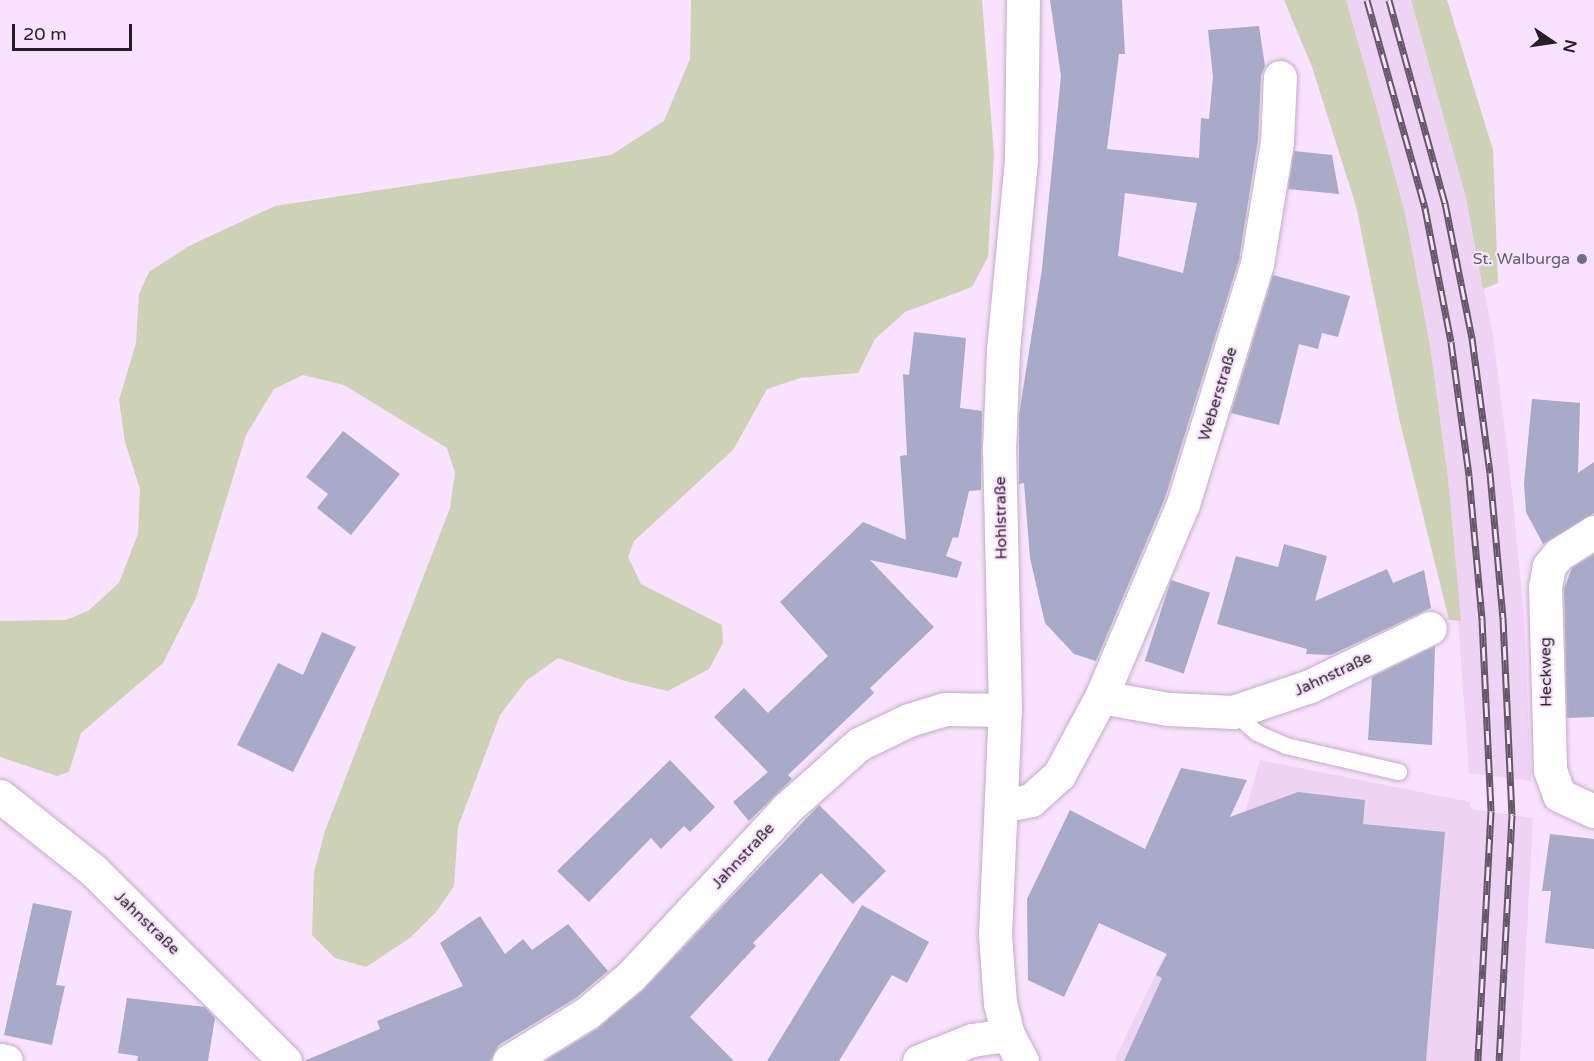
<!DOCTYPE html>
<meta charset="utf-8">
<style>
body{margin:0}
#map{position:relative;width:1594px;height:1061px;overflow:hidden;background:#f9e2fd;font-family:"Varela Round",sans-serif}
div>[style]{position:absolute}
.built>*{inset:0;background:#eed3f4}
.green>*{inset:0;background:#cdd1b5}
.building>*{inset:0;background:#a7aac8;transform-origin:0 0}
.roads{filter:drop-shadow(0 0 2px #c2acc6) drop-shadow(0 0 2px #c2acc6)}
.lane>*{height:16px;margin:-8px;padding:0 8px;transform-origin:8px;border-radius:8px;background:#fff}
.street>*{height:33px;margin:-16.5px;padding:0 16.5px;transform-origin:16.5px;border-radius:16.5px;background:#fff}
.rail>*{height:7px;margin-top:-3.5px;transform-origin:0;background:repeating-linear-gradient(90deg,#f9e2fd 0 14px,#645866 0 28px);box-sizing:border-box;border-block:2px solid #645866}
.dots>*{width:16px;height:16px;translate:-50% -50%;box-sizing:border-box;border:3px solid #f9e2fd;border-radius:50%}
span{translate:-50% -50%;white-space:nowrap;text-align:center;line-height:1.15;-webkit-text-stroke:4.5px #f9e2fd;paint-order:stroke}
.worship-label{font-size:16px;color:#5b616d}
.right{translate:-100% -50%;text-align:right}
.street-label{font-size:16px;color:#271f28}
.north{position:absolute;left:1522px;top:12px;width:60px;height:60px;-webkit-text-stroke:4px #f9e2fd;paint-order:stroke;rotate:103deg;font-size:16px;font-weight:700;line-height:24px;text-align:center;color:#271f28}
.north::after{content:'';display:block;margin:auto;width:21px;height:27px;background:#271f28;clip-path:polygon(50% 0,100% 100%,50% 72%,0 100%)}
.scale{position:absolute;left:12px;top:24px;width:120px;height:27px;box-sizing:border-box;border:3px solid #271f28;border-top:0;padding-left:8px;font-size:18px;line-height:21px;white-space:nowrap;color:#271f28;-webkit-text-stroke:4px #f9e2fd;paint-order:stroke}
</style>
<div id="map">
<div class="built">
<div style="clip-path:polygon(1346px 0,1411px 0,1466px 198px,1493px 335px,1510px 471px,1524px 616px,1531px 781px,1469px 773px,1448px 478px,1430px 345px,1405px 213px)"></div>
<div style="clip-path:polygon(1260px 760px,1470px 802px,1471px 809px,1533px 818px,1520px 1061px,1114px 1061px,1205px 871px,1242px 823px)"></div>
</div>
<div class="green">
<div style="clip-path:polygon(691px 0,982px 0,994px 155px,988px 257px,972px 287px,905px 312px,875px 339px,858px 373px,800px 378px,767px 389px,733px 450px,634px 541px,628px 557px,641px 584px,722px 625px,723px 643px,709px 669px,668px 691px,625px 681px,558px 658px,526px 681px,500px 715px,458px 827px,454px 886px,436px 912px,410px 938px,366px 967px,335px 958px,312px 935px,314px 872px,325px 831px,450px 508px,455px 473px,447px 448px,344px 385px,303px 375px,274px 389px,246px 435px,196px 598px,163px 663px,81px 733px,69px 772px,57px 776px,0 757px,0 621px,66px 620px,88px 611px,119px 583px,138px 534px,140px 489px,125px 442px,119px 400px,136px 343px,139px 294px,149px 272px,189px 246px,275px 206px,611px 155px,664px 121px,690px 59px)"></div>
<div style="clip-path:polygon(1284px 0,1346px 0,1372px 92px,1405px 213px,1430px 345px,1448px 478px,1461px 621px,1449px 620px,1399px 418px,1356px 206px,1312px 67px)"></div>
<div style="clip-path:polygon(1411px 0,1447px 0,1493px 150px,1498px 283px,1483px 289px,1466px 198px)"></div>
</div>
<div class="building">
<div style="clip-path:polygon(evenodd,1050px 0,1122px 0,1125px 54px,1119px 54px,1107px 149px,1199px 158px,1201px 118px,1209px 119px,1213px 77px,1208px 30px,1259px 26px,1265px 66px,1261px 76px,1258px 140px,1239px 260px,1165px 498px,1096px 661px,1074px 654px,1045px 623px,1030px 558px,1024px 483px,1019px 484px,1019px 415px,1042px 269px,1061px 76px,1050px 0,1125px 193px,1197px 203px,1183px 273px,1118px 256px,1125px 193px)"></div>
<div style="clip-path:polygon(1294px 151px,1332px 155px,1339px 194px,1288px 189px)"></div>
<div style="clip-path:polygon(1273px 275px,1350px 296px,1338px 337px,1322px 333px,1318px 349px,1299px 344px,1279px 425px,1231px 413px)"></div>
<div style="clip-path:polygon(914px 332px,966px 338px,960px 408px,982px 411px,981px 490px,969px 491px,958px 538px,953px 537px,946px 556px,962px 562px,957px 578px,870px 560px,934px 627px,870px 688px,874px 693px,788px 775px,792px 779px,749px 821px,733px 802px,768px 772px,714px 717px,744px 688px,768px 713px,828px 656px,780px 602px,863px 522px,906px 540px,900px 456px,907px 455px,903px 374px,909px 375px)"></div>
<div style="clip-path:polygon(1532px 399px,1580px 403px,1578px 473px,1594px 462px,1594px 513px,1543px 544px,1526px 512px,1524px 483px)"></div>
<div style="clip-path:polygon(343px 431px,400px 474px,351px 535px,317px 508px,328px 494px,306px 477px)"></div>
<div style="clip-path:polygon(1284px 544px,1327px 556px,1315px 601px,1387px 569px,1393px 583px,1424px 570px,1431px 608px,1331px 655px,1306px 654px,1307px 649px,1217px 624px,1236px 556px,1278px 567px)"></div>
<div style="clip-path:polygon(1594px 554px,1594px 717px,1567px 718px,1564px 589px,1572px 568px)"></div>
<div style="left:1171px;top:580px;width:41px;height:85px;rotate:18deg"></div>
<div style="clip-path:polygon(322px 632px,356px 647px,293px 772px,237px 745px,278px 663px,303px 675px)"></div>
<div style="clip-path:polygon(1435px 646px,1432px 745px,1368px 740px,1372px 677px)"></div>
<div style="clip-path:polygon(670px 760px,715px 807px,690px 832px,684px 826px,661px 849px,651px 838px,589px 902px,557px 871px)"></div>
<div style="clip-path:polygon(1181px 768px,1247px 780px,1230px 817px,1298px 792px,1365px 800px,1363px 824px,1445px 832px,1426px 1061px,1124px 1061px,1162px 978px,1156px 975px,1167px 954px,1099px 923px,1064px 997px,1028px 980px,1027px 899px,1070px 810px,1145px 849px)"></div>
<div style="clip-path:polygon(819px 805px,886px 871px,853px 904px,821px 873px,753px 943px,756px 946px,690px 1017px,734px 1061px,545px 1061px,597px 1029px,643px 990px)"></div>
<div style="clip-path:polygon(1550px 834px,1594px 839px,1594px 949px,1545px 943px,1551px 891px,1542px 891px)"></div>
<div style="clip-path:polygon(33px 903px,72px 911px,56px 985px,65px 986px,52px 1045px,4px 1035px)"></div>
<div style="clip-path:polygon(862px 905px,929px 942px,907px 983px,892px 975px,839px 1061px,767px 1061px)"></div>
<div style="clip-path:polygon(480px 916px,505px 954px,523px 939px,532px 950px,568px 924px,608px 971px,576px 998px,499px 1045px,490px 1061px,304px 1061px,380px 1029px,377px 1021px,463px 986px,440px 943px)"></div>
<div style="clip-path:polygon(127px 998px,205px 1007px,215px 1018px,208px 1061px,137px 1061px,138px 1056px,118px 1053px)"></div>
</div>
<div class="roads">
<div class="lane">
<div style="left:1233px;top:712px;width:32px;rotate:41deg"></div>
<div style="left:1257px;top:733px;width:32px;rotate:24deg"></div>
<div style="left:1286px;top:746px;width:116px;rotate:13deg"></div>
</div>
<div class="street">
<div style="left:1594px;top:532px;width:41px;rotate:147.8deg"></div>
<div style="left:1559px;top:554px;width:16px;rotate:130deg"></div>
<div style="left:1549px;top:566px;width:21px;rotate:101deg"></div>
<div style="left:1545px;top:587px;width:183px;rotate:88.4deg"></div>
<div style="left:1550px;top:770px;width:27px;rotate:70deg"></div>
<div style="left:1559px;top:795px;width:38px;rotate:25deg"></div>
<div style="left:1101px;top:697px;width:68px;rotate:10.2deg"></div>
<div style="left:1168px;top:709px;width:65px;rotate:2.6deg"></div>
<div style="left:1233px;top:712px;width:81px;rotate:-18.7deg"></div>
<div style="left:1310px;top:686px;width:133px;rotate:-25.8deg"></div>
<div style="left:0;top:796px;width:119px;rotate:38.5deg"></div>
<div style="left:93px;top:870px;width:271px;rotate:44.9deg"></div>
<div style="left:1001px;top:806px;width:31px;rotate:-11deg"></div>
<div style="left:1031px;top:800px;width:38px;rotate:-42deg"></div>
<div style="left:1059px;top:775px;width:89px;rotate:-61.7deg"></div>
<div style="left:1101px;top:697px;width:210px;rotate:-67deg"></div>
<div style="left:1183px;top:504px;width:251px;rotate:-72.9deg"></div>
<div style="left:1257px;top:264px;width:124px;rotate:-80.7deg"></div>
<div style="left:1277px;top:142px;width:65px;rotate:-87.4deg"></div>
<div style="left:0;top:1060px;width:6px;rotate:9deg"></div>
<div style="left:509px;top:1061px;width:92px;rotate:-31.6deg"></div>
<div style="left:587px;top:1013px;width:57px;rotate:-40.1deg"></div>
<div style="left:631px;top:976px;width:228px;rotate:-47.1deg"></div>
<div style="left:786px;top:809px;width:98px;rotate:-41.7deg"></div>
<div style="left:859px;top:744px;width:55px;rotate:-25.6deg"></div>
<div style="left:909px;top:720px;width:38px;rotate:-17deg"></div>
<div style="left:945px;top:709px;width:60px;rotate:1deg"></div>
<div style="left:919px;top:1061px;width:57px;rotate:-21.6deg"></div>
<div style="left:972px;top:1040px;width:36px;rotate:-8deg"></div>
<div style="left:1022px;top:1061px;width:30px;rotate:-118deg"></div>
<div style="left:1008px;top:1035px;width:33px;rotate:-104deg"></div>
<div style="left:1000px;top:1003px;width:68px;rotate:-94.2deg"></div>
<div style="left:995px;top:935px;width:225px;rotate:-87.5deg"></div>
<div style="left:1005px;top:710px;width:260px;rotate:-91.3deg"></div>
<div style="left:999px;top:450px;width:100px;rotate:-87.7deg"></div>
<div style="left:1003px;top:350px;width:191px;rotate:-84.6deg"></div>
<div style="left:1021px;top:160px;width:160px;rotate:-89.3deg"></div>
</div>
</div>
<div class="rail">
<div style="left:1367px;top:0;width:216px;rotate:74.4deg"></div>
<div style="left:1425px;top:208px;width:136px;rotate:79deg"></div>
<div style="left:1451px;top:342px;width:135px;rotate:82.3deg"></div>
<div style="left:1469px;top:476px;width:144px;rotate:84.8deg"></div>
<div style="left:1482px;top:619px;width:192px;rotate:87.3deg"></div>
<div style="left:1491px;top:811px;width:250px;rotate:93deg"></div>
<div style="left:1389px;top:0;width:211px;rotate:74.6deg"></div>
<div style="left:1445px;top:203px;width:138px;rotate:78.7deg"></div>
<div style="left:1472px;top:338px;width:136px;rotate:82.4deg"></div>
<div style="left:1490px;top:473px;width:146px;rotate:84.9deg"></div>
<div style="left:1503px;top:618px;width:197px;rotate:87.4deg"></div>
<div style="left:1512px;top:815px;width:246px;rotate:93deg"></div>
</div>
<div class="dots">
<div style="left:1582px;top:259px;background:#6b7280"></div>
</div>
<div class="worship-label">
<span class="right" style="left:1570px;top:259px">St. Walburga</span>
</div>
<div class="street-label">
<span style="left:1218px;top:394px;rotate:-73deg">Weberstraße</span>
<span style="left:1001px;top:518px;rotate:-91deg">Hohlstraße</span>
<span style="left:1546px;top:672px;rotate:-91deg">Heckweg</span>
<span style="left:1333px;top:674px;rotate:-25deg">Jahnstraße</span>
<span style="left:743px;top:856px;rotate:-47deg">Jahnstraße</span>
<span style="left:147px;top:923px;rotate:44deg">Jahnstraße</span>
</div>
<div class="north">N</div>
<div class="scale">20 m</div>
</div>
